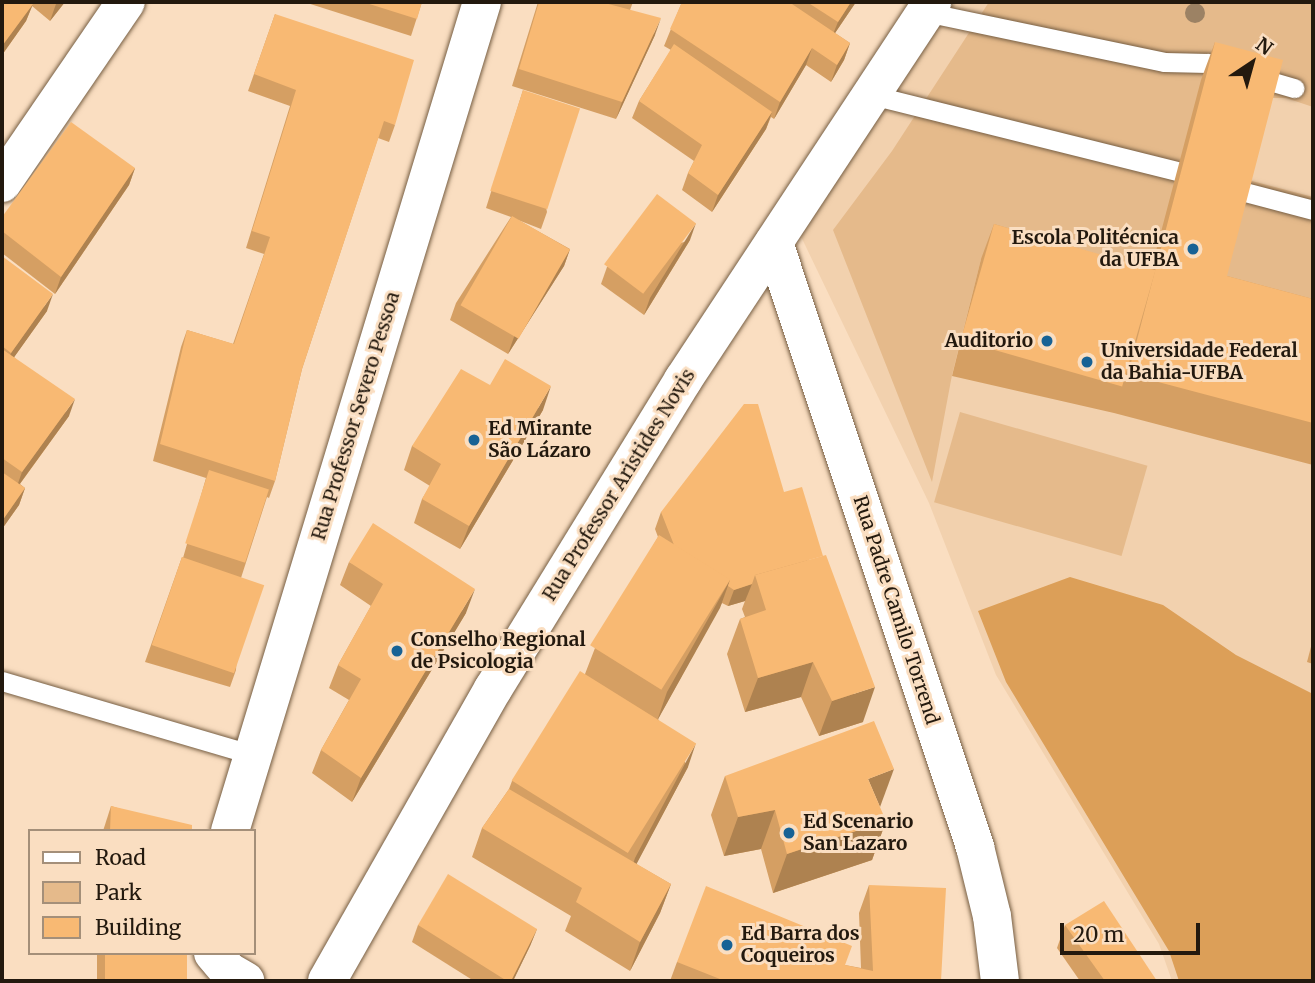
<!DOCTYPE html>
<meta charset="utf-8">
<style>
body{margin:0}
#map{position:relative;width:1315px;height:983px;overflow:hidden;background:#fadec1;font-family:Merriweather,serif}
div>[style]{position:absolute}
.built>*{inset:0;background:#f2d1ae}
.green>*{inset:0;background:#e5ba8b;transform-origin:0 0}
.forest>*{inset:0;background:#dc9f58}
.roads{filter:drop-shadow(0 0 2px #765e43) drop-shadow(0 0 2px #765e43)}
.service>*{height:19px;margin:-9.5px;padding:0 9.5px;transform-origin:9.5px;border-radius:9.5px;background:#fff}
.minor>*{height:38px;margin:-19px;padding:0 19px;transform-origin:19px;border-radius:19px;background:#fff}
.trees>*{width:20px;height:20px;margin:-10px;border-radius:50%;background:#9c8264}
.wall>*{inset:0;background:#d59f63;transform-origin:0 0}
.shaded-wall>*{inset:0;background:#ae8250}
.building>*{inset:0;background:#f8b973;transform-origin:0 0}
.dots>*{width:19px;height:19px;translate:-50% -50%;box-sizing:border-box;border:4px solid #fadec1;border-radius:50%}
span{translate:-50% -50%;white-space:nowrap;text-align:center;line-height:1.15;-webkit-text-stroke:6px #fadec1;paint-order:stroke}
.poi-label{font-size:19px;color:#23190e;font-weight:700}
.right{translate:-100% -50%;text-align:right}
.left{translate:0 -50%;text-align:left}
.street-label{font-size:19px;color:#23190e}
.frame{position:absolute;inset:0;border:4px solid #23190e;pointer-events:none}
.legend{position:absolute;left:28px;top:829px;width:228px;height:126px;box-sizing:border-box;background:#fadec1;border:2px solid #a48f79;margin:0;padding:9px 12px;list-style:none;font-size:21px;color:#23190e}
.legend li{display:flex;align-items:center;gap:14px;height:35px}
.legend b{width:35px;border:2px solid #a48f79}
.north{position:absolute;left:1217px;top:28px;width:70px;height:70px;-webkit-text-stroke:5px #fadec1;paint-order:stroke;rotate:36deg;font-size:19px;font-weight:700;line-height:28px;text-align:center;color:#23190e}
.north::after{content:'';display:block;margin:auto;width:24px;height:32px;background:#23190e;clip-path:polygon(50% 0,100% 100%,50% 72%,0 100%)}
.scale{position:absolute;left:1060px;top:923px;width:140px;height:32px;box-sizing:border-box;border:4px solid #23190e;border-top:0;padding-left:9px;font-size:21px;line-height:24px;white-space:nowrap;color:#23190e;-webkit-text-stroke:5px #fadec1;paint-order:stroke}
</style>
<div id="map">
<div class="built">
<div style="clip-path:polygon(956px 2px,1313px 2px,1313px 981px,1172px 981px,1159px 944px,996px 675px,929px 503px,794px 222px)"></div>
</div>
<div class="green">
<div style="clip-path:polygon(989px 2px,1313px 2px,1313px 107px,1286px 98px,1269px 98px,1142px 306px,981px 259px,952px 375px,932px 482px,833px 230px,892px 151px)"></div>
<div style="clip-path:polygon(1248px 180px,1313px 197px,1313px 340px,1213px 315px)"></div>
<div style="left:960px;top:412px;width:195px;height:94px;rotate:16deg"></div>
</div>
<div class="forest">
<div style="clip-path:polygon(1070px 577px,1163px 605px,1236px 655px,1313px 694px,1313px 981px,1179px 981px,1169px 951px,1006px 682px,978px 611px)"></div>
</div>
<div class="roads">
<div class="service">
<div style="left:925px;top:12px;width:244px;rotate:11.8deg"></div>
<div style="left:1164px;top:62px;width:44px;rotate:1.3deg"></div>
<div style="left:1208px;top:63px;width:90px;rotate:16.2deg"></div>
<div style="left:872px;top:95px;width:314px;rotate:14deg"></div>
<div style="left:1245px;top:192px;width:70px;rotate:14.8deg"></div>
<div style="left:2px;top:681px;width:263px;rotate:16.4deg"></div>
</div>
<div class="minor">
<div style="left:2px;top:183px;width:219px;rotate:-55.6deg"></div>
<div style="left:774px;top:243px;width:637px;rotate:71.59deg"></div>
<div style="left:975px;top:847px;width:71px;rotate:76.2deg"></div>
<div style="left:992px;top:916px;width:65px;rotate:83deg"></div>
<div style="left:230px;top:831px;width:866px;rotate:-73.09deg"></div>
<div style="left:213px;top:953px;width:23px;rotate:50deg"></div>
<div style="left:228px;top:971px;width:20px;rotate:30deg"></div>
<div style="left:327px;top:981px;width:336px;rotate:-60.4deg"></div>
<div style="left:493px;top:689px;width:363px;rotate:-58.4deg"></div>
<div style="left:683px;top:380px;width:453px;rotate:-56.6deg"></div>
</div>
</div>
<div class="trees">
<div style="left:1195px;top:13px"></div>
</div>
<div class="wall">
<div style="clip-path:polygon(2px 2px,65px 2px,50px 21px,32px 6px,26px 21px,2px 55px)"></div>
<div style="clip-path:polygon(304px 2px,422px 2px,411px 36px)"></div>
<div style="clip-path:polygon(538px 2px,633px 2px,630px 10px,655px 35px,616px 119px,512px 86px)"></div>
<div style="clip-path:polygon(682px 2px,856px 2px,835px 33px,850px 43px,844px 60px,831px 82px,806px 65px,774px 119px,771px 117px,766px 129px,712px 212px,682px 190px,688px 173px,694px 161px,632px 118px,639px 101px,671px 50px,664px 46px)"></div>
<div style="clip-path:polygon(275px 14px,395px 125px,389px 142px,378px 138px,302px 369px,275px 481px,269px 498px,267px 497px,241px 578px,236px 670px,230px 687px,145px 662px,182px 557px,183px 558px,206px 478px,153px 461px,181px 347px,187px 330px,233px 344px,264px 254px,246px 248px,290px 106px,248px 91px)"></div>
<div style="clip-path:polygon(1215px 42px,1227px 276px,1313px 299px,1313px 465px,1114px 413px,952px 376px,981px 259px,994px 224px,1151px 270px,1201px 80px)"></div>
<div style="clip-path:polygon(523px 90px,547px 212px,541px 229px,518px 220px,570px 249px,564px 266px,508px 354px,450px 320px,456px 303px,511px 217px,486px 208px)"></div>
<div style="clip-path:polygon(135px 168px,129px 185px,55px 294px,2px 253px,2px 217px)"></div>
<div style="clip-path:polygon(690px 240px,644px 315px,601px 284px,607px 267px)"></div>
<div style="clip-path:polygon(2px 256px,47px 311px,14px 357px,69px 416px,20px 484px,25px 488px,19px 505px,2px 529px)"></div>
<div style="clip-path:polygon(490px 385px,543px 410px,460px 549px,414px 523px,422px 499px,430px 486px,404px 470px,412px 446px)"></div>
<div style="clip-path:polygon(784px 492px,863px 722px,819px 736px,801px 697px,745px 712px,727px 654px,740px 619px,745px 617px,742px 609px,745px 601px,728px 606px,722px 603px,658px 719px,688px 767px,636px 864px,671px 884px,660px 913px,630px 971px,565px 931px,571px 916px,472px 857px,482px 828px,509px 789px,512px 781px,585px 674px,595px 648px,658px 537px,655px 529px,661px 512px)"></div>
<div style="clip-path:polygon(349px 562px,466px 613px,352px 802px,312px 773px,321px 750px,349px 700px,329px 688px,338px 665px,371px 606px,340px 585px)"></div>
<div style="clip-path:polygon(1313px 639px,1313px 664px,1307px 662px)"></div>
<div style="clip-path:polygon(725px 776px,886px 821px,872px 860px,773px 893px,761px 849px,724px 856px,711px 815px)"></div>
<div style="clip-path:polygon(111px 806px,192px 831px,103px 831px)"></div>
<div style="clip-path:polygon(869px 885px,941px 981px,670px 981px,677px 962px,845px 965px,861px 968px,859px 913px)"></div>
<div style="clip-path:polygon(418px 925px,537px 929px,530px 946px,513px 981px,474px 981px,412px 942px)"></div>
<div style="clip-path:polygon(1065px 925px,1157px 981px,1080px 981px,1057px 948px)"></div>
<div style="left:97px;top:953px;width:90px;height:28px"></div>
</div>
<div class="shaded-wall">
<div style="clip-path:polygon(57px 2px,65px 2px,50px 21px,56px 4px)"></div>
<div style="clip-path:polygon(851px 2px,856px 2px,831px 39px,838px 22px)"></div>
<div style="clip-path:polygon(33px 4px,26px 21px,2px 55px,2px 46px)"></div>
<div style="clip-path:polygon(661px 18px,655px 35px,616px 119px,622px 102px)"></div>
<div style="clip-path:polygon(850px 43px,844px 60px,831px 82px,837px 65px)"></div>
<div style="clip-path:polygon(812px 48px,806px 65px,774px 119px,780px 102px)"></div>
<div style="clip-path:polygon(772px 112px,766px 129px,712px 212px,718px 195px)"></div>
<div style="clip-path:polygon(135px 168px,129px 185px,55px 294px,61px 277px)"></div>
<div style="clip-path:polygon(696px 223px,690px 240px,644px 315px,650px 298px)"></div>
<div style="clip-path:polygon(570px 249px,564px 266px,508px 354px,514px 337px)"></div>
<div style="clip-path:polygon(53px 294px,47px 311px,5px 370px,11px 353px)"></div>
<div style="clip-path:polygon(551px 386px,543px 410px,460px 549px,469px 526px)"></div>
<div style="clip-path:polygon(75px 399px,69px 416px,16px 489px,22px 472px)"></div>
<div style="clip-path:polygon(25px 488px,19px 505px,2px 529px,2px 521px)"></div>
<div style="clip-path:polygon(730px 580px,720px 608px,657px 721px,667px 692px)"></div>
<div style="clip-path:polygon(752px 584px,745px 601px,728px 606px,734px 590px)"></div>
<div style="clip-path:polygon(475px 589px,466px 613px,352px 802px,361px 778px)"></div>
<div style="clip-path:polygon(813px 662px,801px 697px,745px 712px,758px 678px)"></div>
<div style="clip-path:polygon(875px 687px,863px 722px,819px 736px,832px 701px)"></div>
<div style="clip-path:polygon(696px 743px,688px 767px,627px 882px,635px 858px)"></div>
<div style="clip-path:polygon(894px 769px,880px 807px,868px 779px)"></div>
<div style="clip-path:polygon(775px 810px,761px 849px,724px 856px,738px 817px)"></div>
<div style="clip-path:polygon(886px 821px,872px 860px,773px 893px,787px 854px)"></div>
<div style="clip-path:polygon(671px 884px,660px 913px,630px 971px,640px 942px)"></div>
<div style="clip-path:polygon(537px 929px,530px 946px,513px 981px,511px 981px)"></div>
</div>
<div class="building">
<div style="clip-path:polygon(2px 2px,30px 2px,33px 4px,2px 46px)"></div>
<div style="clip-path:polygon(363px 2px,422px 2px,417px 19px)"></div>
<div style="clip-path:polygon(539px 2px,601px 2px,661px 18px,622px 102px,519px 69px)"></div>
<div style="clip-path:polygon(682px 2px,789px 2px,850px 43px,837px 65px,812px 48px,780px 102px,670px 29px)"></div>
<div style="clip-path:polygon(807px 2px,851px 2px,838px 22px)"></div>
<div style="clip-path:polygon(275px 14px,414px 60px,395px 125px,384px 121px,302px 369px,275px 481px,160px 444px,187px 330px,234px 344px,270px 237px,252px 231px,296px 90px,254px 74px)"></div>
<div style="clip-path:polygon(1215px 42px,1283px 60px,1227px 276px,1313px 299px,1313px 423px,1128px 374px)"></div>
<div style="clip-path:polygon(674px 44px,772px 112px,718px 195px,688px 173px,702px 145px,639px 101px)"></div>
<div style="left:523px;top:90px;width:60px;height:106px;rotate:18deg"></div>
<div style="clip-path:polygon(71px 122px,135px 168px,61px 277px,2px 231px,2px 217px)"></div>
<div style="left:657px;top:194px;width:49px;height:88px;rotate:37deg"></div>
<div style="left:512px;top:216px;width:67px;height:103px;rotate:30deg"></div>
<div style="left:994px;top:224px;width:168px;height:121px;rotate:16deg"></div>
<div style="clip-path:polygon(2px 256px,53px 294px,11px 353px,2px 346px)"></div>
<div style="clip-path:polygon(2px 349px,75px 399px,22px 472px,2px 458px)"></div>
<div style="clip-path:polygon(505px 359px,551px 386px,469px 526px,422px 499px,441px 464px,412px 446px,461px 369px,490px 385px)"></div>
<div style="clip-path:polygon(744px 404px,758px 404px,784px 492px,802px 487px,823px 556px,755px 575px,752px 584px,734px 590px,728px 586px,730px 580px,674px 545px,661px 512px)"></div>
<div style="left:209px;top:470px;width:63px;height:77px;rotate:18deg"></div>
<div style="clip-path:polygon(2px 472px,25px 488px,2px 521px)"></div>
<div style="clip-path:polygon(373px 523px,475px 589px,361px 778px,321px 750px,361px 679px,338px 665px,383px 584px,349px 562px)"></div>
<div style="left:659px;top:535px;width:84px;height:130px;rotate:32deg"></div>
<div style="clip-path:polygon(826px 555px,875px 687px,832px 701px,813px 662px,758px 678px,740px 619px,766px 610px,755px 575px)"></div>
<div style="left:182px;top:557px;width:87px;height:93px;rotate:19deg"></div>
<div style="left:580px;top:671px;width:137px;height:129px;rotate:32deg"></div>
<div style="clip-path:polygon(874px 721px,894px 769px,868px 779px,886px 821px,787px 854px,775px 810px,738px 817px,725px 776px)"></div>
<div style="clip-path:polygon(509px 789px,671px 884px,640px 942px,576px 902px,582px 888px,482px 828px)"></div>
<div style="clip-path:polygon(111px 806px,192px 825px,192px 831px,110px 831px)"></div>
<div style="clip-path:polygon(448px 874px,537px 929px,511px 981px,507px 981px,418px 925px)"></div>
<div style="clip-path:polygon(869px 885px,946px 888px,941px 981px,725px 981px,677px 962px,706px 886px,852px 946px,845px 965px,873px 971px)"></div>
<div style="clip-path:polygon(1104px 901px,1157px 981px,1105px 981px,1065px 925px)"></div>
<div style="left:105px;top:953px;width:82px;height:28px"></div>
</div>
<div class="dots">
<div style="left:1193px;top:249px;background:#176295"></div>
<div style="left:1047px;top:341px;background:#176295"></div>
<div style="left:1087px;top:362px;background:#176295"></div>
<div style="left:474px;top:440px;background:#176295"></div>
<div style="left:397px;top:651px;background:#176295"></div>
<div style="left:789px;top:833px;background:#176295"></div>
<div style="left:727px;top:945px;background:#176295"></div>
</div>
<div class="poi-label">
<span class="right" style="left:1179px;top:249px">Escola Politécnica<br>da UFBA</span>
<span class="right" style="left:1033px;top:341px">Auditorio</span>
<span class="left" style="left:1101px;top:362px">Universidade Federal<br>da Bahia-UFBA</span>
<span class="left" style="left:488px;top:440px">Ed Mirante<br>São Lázaro</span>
<span class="left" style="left:411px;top:651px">Conselho Regional<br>de Psicologia</span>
<span class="left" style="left:803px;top:833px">Ed Scenario<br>San Lazaro</span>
<span class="left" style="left:741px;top:945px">Ed Barra dos<br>Coqueiros</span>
</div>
<div class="street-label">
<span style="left:356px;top:416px;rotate:-73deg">Rua Professor Severo Pessoa</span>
<span style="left:619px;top:485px;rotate:-58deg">Rua Professor Aristides Novis</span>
<span style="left:896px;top:610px;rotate:72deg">Rua Padre Camilo Torrend</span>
</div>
<div class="frame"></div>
<ul class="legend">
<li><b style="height:9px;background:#fff"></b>Road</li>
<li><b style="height:19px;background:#e5ba8b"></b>Park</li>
<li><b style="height:19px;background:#f8b973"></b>Building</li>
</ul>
<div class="north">N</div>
<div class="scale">20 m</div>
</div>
